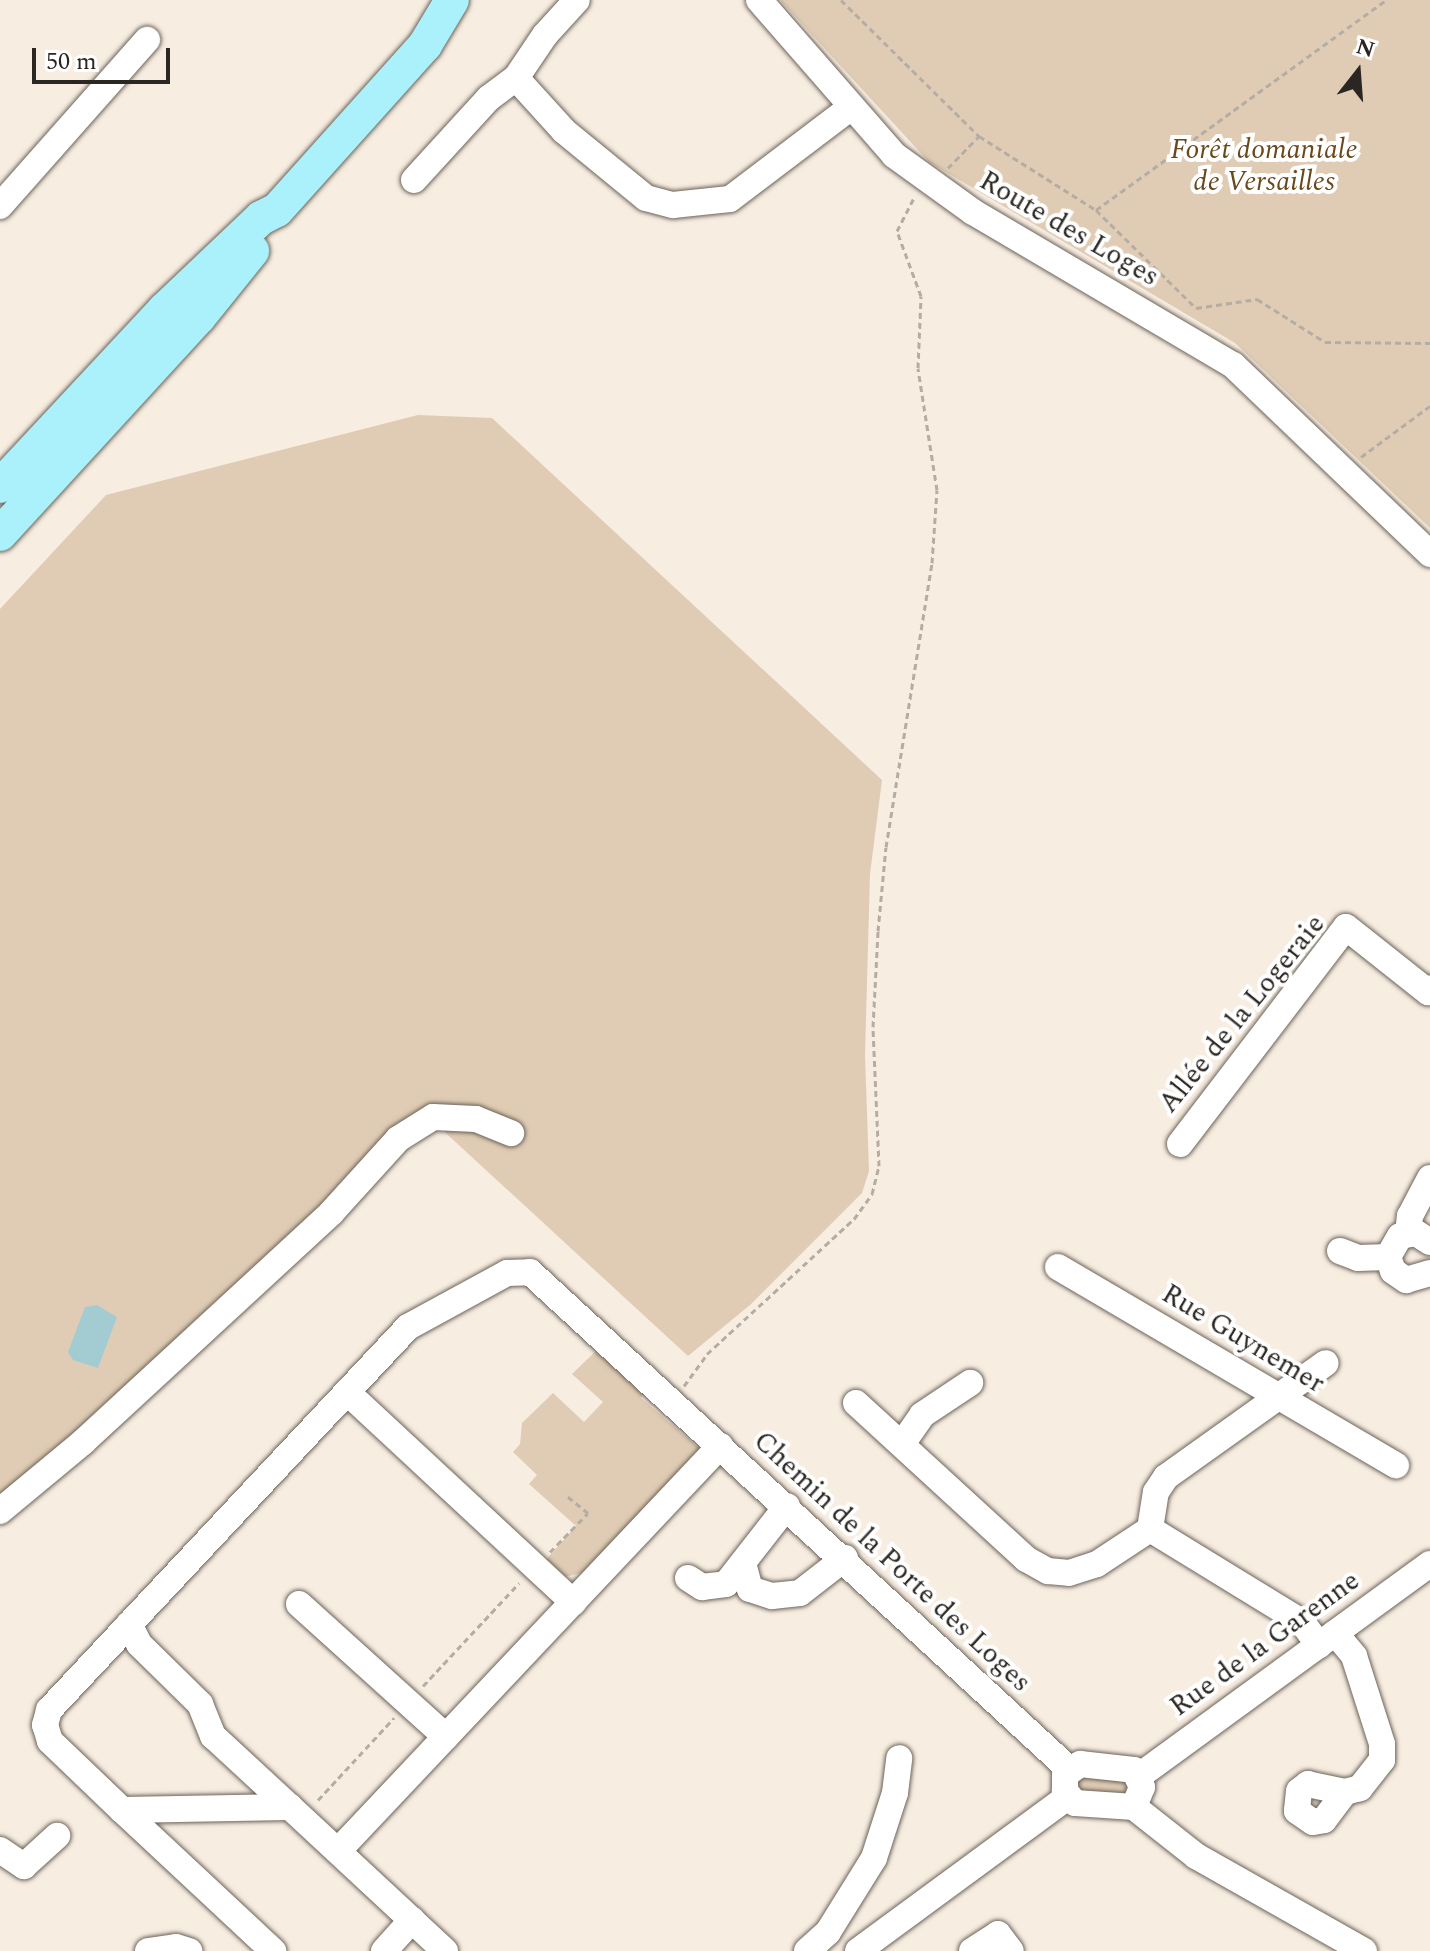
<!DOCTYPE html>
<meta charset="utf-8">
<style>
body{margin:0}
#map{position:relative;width:1430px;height:1951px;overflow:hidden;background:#f7ede1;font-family:Spectral,serif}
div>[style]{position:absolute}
.green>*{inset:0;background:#e0ccb4}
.water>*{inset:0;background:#a2cbd2}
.path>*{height:3px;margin-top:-1.5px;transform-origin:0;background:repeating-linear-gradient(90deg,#b5ada3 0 6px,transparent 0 10px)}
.roads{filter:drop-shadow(0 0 2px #6c6359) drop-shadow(0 0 2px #6c6359)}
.minor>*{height:26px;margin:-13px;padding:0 13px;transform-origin:13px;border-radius:13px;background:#fff}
.major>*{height:34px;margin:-17px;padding:0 17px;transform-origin:17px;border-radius:17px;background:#aaf1fc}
span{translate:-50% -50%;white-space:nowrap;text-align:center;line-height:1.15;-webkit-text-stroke:8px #fff;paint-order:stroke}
.park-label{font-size:28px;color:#69481c;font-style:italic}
.street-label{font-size:28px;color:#2a2622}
.north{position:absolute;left:1318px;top:32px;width:80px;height:80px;-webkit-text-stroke:6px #fff;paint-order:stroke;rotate:17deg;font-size:22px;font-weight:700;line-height:32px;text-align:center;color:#2a2622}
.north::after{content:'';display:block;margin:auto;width:28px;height:36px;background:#2a2622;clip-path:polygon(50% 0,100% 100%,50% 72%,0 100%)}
.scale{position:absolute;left:32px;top:48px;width:138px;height:36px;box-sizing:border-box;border:4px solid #2a2622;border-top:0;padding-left:10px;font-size:24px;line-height:28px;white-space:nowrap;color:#2a2622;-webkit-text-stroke:6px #fff;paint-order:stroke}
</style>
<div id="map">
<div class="green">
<div style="clip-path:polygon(780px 0,1430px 0,1430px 528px,1235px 343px,929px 162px)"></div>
<div style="clip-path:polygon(418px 415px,492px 418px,882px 780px,870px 874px,865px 1055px,869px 1171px,862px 1193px,750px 1305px,688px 1356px,437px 1125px,414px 1139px,0 1520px,0 609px,106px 495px)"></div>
<div style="clip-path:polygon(600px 1347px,646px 1390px,641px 1398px,700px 1449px,586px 1572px,564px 1577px,543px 1563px,576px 1526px,529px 1484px,537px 1475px,513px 1452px,520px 1444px,522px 1423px,553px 1393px,584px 1422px,603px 1402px,572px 1374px)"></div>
<div style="clip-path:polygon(1077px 1775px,1124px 1776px,1133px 1793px,1081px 1796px)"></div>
</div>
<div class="water">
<div style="clip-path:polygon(97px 1305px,117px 1317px,98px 1368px,73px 1360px,68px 1352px,85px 1307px)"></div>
</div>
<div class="path">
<div style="left:841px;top:0;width:194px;rotate:44.6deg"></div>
<div style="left:979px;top:136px;width:138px;rotate:32.3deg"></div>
<div style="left:1096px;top:210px;width:358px;rotate:-35.9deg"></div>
<div style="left:948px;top:168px;width:45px;rotate:-45.9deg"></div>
<div style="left:1096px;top:210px;width:140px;rotate:44.4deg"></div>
<div style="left:1196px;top:308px;width:62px;rotate:-8.4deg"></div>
<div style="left:1257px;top:299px;width:80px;rotate:32.3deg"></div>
<div style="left:1325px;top:342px;width:105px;rotate:0.5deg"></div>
<div style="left:1361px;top:457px;width:86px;rotate:-36.5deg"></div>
<div style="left:684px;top:1386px;width:39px;rotate:-54deg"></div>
<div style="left:707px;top:1354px;width:200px;rotate:-42.6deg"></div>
<div style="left:854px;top:1219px;width:31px;rotate:-54deg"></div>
<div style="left:872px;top:1194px;width:29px;rotate:-76deg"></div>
<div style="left:879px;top:1166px;width:139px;rotate:-92.5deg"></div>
<div style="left:873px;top:1027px;width:96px;rotate:-87deg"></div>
<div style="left:878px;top:931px;width:84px;rotate:-84.6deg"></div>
<div style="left:886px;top:847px;width:288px;rotate:-80.8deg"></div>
<div style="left:932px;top:563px;width:73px;rotate:-86.1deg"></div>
<div style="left:937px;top:490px;width:123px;rotate:-98.9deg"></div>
<div style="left:918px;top:368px;width:72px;rotate:-87.6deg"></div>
<div style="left:921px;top:296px;width:69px;rotate:-110.3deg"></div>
<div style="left:897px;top:231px;width:39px;rotate:-63deg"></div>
<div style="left:550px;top:1552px;width:54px;rotate:-45.7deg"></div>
<div style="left:588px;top:1513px;width:26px;rotate:-141deg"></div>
<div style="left:423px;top:1686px;width:141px;rotate:-47deg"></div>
<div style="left:318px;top:1800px;width:112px;rotate:-47.2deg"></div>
</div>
<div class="roads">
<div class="minor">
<div style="left:759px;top:0;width:206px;rotate:48.9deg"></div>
<div style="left:894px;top:155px;width:97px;rotate:35.8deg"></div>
<div style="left:973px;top:212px;width:302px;rotate:30.5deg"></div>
<div style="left:1233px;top:365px;width:273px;rotate:43.8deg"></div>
<div style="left:516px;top:78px;width:72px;rotate:47.8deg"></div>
<div style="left:564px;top:131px;width:106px;rotate:39.3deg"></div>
<div style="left:646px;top:198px;width:28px;rotate:15deg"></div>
<div style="left:673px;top:205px;width:57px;rotate:-6deg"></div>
<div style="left:730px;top:199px;width:152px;rotate:-37.2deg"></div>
<div style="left:414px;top:180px;width:111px;rotate:-47.6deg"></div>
<div style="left:489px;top:98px;width:34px;rotate:-37deg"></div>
<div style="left:516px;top:78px;width:52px;rotate:-56deg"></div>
<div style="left:545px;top:35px;width:47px;rotate:-47.6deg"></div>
<div style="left:0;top:206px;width:222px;rotate:-48.5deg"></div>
<div style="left:1180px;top:1144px;width:273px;rotate:-52.6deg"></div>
<div style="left:1346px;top:927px;width:105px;rotate:38.4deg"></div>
<div style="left:1428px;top:992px;width:4px;rotate:-63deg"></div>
<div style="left:1408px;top:1234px;width:18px;rotate:-84deg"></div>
<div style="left:1410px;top:1216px;width:43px;rotate:-62.2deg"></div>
<div style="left:1430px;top:1242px;width:17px;rotate:-147deg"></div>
<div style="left:1416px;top:1233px;width:16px;rotate:169deg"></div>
<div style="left:1400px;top:1236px;width:24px;rotate:120deg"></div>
<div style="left:1388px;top:1257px;width:15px;rotate:70deg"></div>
<div style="left:1393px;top:1271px;width:16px;rotate:35deg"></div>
<div style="left:1406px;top:1280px;width:25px;rotate:-16deg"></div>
<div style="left:1340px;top:1251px;width:19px;rotate:21deg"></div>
<div style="left:1358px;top:1258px;width:30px;rotate:-2deg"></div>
<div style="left:1058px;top:1267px;width:392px;rotate:30.4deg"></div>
<div style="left:347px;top:1392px;width:309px;rotate:42.9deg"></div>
<div style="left:856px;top:1403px;width:231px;rotate:42.5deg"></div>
<div style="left:1026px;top:1559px;width:25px;rotate:29deg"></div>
<div style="left:1048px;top:1571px;width:21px;rotate:5deg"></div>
<div style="left:1069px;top:1573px;width:29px;rotate:-18deg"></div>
<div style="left:1097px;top:1564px;width:64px;rotate:-33.4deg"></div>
<div style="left:1150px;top:1529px;width:178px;rotate:31.5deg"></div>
<div style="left:1302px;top:1622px;width:29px;rotate:54deg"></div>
<div style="left:902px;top:1444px;width:35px;rotate:-55deg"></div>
<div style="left:922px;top:1415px;width:58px;rotate:-33.7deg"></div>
<div style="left:0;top:1511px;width:108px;rotate:-39.7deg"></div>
<div style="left:83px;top:1442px;width:338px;rotate:-42.7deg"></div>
<div style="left:331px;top:1213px;width:100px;rotate:-47.8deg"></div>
<div style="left:398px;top:1139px;width:41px;rotate:-32.2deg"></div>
<div style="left:433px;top:1117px;width:43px;rotate:2.7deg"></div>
<div style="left:476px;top:1119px;width:38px;rotate:22deg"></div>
<div style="left:1150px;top:1529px;width:37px;rotate:-81deg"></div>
<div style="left:1156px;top:1492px;width:18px;rotate:-56deg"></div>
<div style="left:1166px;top:1477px;width:196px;rotate:-35.5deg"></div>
<div style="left:743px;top:1563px;width:27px;rotate:75deg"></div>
<div style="left:750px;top:1589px;width:23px;rotate:18deg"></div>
<div style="left:772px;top:1596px;width:28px;rotate:-6deg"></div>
<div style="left:800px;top:1593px;width:57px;rotate:-37.9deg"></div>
<div style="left:688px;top:1578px;width:17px;rotate:33deg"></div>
<div style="left:702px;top:1587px;width:24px;rotate:-7deg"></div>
<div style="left:726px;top:1584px;width:99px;rotate:-52deg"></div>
<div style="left:299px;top:1604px;width:198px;rotate:42.1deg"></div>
<div style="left:129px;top:1624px;width:22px;rotate:63deg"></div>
<div style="left:139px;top:1644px;width:86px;rotate:44.5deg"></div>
<div style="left:200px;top:1704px;width:35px;rotate:68deg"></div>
<div style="left:213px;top:1736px;width:105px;rotate:42.7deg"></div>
<div style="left:1335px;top:1633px;width:30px;rotate:50deg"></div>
<div style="left:1354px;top:1656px;width:92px;rotate:72.3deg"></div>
<div style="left:1382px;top:1744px;width:16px;rotate:90deg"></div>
<div style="left:1382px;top:1760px;width:36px;rotate:128deg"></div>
<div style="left:1360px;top:1788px;width:16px;rotate:165deg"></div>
<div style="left:1345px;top:1792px;width:38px;rotate:-168deg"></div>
<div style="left:1308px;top:1784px;width:11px;rotate:142deg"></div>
<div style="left:1299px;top:1791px;width:20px;rotate:96deg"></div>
<div style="left:1297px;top:1811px;width:19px;rotate:35deg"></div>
<div style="left:1313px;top:1822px;width:11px;rotate:-10deg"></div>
<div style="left:1324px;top:1820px;width:35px;rotate:-53deg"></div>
<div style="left:1080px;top:1764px;width:54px;rotate:6.3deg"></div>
<div style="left:1134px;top:1770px;width:19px;rotate:65deg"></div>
<div style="left:1142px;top:1787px;width:22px;rotate:112deg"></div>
<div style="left:1134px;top:1807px;width:59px;rotate:-176.1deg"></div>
<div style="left:1075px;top:1803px;width:16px;rotate:-130deg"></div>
<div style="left:1065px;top:1791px;width:16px;rotate:-90deg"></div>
<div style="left:1065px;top:1775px;width:19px;rotate:-36deg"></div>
<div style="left:1139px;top:1776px;width:360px;rotate:-36.1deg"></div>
<div style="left:1134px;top:1807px;width:79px;rotate:38.3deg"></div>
<div style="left:1196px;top:1856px;width:193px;rotate:29.5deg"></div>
<div style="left:122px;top:1810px;width:207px;rotate:43deg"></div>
<div style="left:0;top:1850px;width:29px;rotate:34deg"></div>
<div style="left:24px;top:1866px;width:45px;rotate:-42.3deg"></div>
<div style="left:338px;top:1851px;width:557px;rotate:-46.67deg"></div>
<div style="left:148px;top:1951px;width:28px;rotate:-8deg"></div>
<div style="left:176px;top:1947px;width:14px;rotate:17deg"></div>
<div style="left:384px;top:1951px;width:42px;rotate:-47.9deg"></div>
<div style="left:445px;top:1951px;width:212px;rotate:-137.1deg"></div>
<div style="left:290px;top:1807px;width:168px;rotate:179deg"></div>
<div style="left:122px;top:1810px;width:100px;rotate:-136.2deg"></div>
<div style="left:50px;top:1741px;width:17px;rotate:-107deg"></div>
<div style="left:45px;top:1725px;width:16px;rotate:-75deg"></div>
<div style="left:49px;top:1710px;width:525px;rotate:-46.85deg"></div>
<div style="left:408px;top:1327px;width:113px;rotate:-28.6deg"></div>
<div style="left:507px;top:1273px;width:23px;rotate:-2deg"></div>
<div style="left:530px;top:1272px;width:733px;rotate:42.68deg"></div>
<div style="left:807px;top:1951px;width:28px;rotate:-42deg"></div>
<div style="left:828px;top:1932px;width:87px;rotate:-58.1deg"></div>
<div style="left:874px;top:1858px;width:68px;rotate:-72.1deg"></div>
<div style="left:895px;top:1793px;width:35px;rotate:-83deg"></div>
<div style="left:858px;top:1951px;width:260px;rotate:-36.3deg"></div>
<div style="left:972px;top:1951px;width:31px;rotate:-33deg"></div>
<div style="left:998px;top:1934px;width:21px;rotate:53deg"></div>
</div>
<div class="major">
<div style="left:0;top:486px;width:241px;rotate:-47deg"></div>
<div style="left:164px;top:310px;width:134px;rotate:-43.5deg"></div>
<div style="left:261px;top:218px;width:18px;rotate:-27deg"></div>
<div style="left:277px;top:210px;width:222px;rotate:-48.1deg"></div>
<div style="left:425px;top:45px;width:52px;rotate:-59deg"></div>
<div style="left:0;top:534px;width:294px;rotate:-47.5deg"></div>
<div style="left:199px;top:317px;width:85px;rotate:-51.2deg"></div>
</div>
</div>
<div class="park-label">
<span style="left:1264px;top:166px">Forêt domaniale<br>de Versailles</span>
</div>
<div class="street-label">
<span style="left:1069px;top:229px;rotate:30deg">Route des Loges</span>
<span style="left:1242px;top:1014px;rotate:-51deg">Allée de la Logeraie</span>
<span style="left:1243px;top:1339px;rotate:31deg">Rue Guynemer</span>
<span style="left:892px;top:1562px;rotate:43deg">Chemin de la Porte des Loges</span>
<span style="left:1265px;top:1644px;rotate:-36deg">Rue de la Garenne</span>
</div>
<div class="north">N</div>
<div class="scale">50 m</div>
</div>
